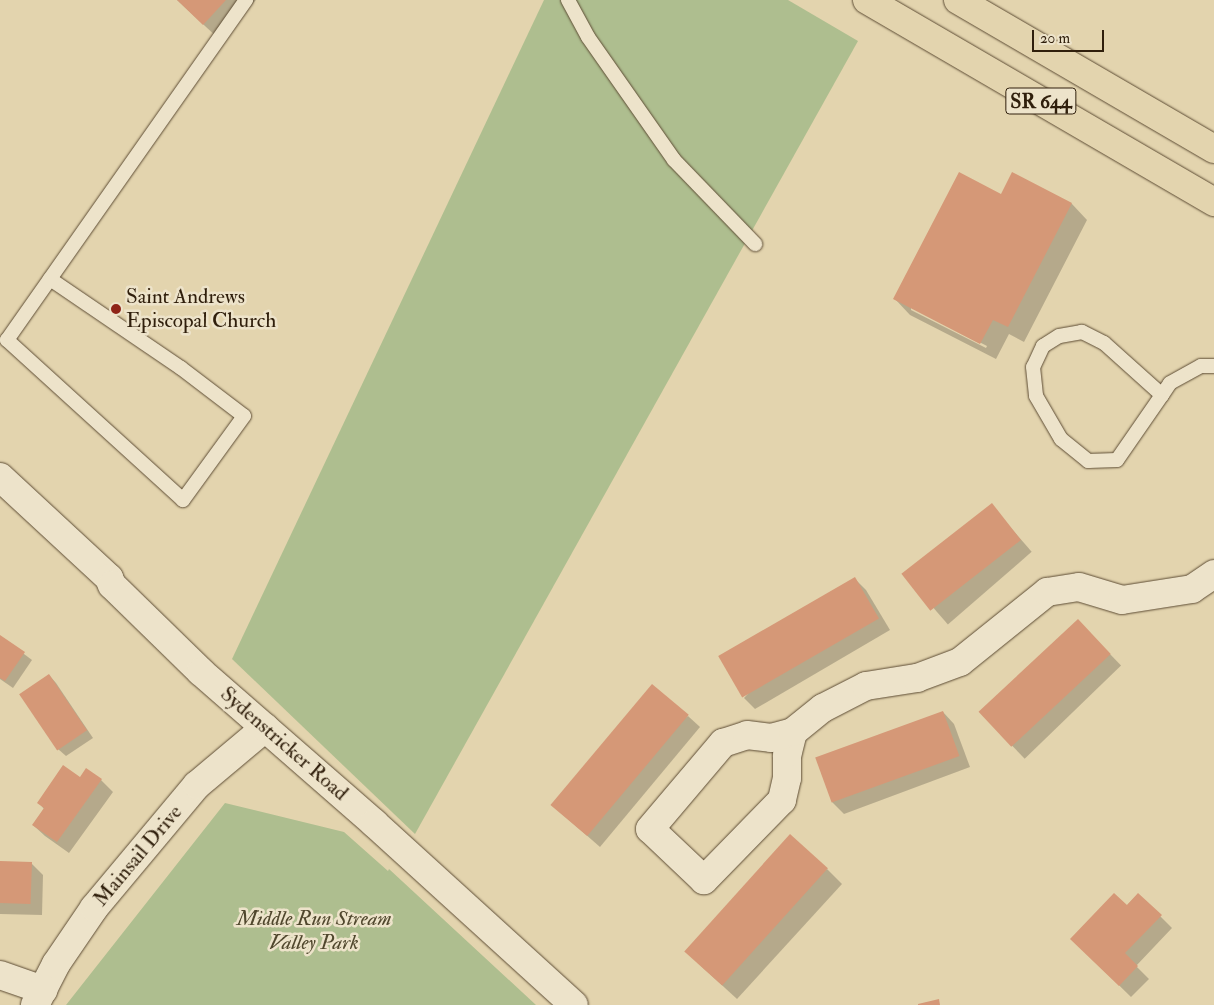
<!DOCTYPE html>
<style>
body{margin:0}
#map{position:relative;width:1214px;height:1005px;overflow:hidden;background:#e3d4ae;font-family:"IM FELL Double Pica",serif}
div>[style]{position:absolute}
.green>*{inset:0;background:#aebe8f}
.shadow>*{inset:0;background:#0003;transform-origin:0 0}
.building>*{inset:0;background:#d59877;transform-origin:0 0}
.roads{filter:drop-shadow(0 0 1px #5d4c34) drop-shadow(0 0 1px #5d4c34)}
.service>*{height:14px;margin:-7px;padding:0 7px;transform-origin:7px;border-radius:7px;background:#ede3ca}
.minor>*{height:28px;margin:-14px;padding:0 14px;transform-origin:14px;border-radius:14px;background:#ede3ca}
.secondary>*{height:28px;margin:-14px;padding:0 14px;transform-origin:14px;border-radius:14px;background:#ede3ca}
.primary>*{height:28px;margin:-14px;padding:0 14px;transform-origin:14px;border-radius:14px;background:#e3d4ae}
.dots>*{width:14px;height:14px;translate:-50% -50%;box-sizing:border-box;border:2px solid #ede3ca;border-radius:50%}
span{translate:-50% -50%;white-space:nowrap;text-align:center;line-height:1.15;-webkit-text-stroke:5px #ede3ca;paint-order:stroke}
.shield-label span{padding:1px 4px;background:#ede3ca;border:1px solid;border-radius:4px;-webkit-text-stroke-width:0}
.shield-label{font-size:20px;color:#301f0c;font-weight:700}
.poi-label{font-size:21px;color:#301f0c}
.left{translate:0 -50%;text-align:left}
.street-label{font-size:21px;color:#301f0c}
.park-label{font-size:21px;color:#50472d;font-style:italic}
.scale{position:absolute;left:1032px;top:30px;width:72px;height:22px;box-sizing:border-box;border:2px solid #301f0c;border-top:0;padding-left:6px;font-size:15px;line-height:18px;white-space:nowrap;color:#301f0c;-webkit-text-stroke:4px #ede3ca;paint-order:stroke}
</style>
<div id="map">
<div class="green">
<div style="clip-path:polygon(544px 0,788px 0,858px 41px,415px 834px,232px 659px)"></div>
<div style="clip-path:polygon(225px 803px,344px 832px,388px 871px,389px 869px,536px 1005px,66px 1005px)"></div>
</div>
<div class="shadow">
<div style="clip-path:polygon(177px 0,256px 0,219px 39px)"></div>
<div style="clip-path:polygon(evenodd,1013px 174px,1072px 204px,1087px 220px,1024px 342px,1009px 334px,996px 359px,910px 315px,895px 299px,1002px 195px,1013px 174px,911px 307px,987px 346px,986px 348px,911px 310px,911px 307px)"></div>
<div style="left:991px;top:505px;width:62px;height:111px;rotate:49deg"></div>
<div style="clip-path:polygon(855px 579px,866px 590px,890px 630px,755px 709px,744px 698px)"></div>
<div style="left:1078px;top:621px;width:62px;height:134px;rotate:46deg"></div>
<div style="clip-path:polygon(0 636px,32px 660px,13px 688px,0 679px)"></div>
<div style="clip-path:polygon(49px 675px,56px 683px,93px 738px,66px 756px,58px 749px)"></div>
<div style="clip-path:polygon(943px 712px,954px 724px,970px 767px,844px 814px,832px 802px)"></div>
<div style="clip-path:polygon(688px 716px,700px 727px,600px 847px,553px 806px)"></div>
<div style="clip-path:polygon(80px 779px,101px 780px,113px 792px,69px 853px,45px 836px,33px 825px,44px 809px,39px 803px)"></div>
<div style="clip-path:polygon(0 863px,31px 863px,43px 875px,42px 915px,0 914px)"></div>
<div style="clip-path:polygon(827px 869px,842px 884px,737px 999px,701px 966px)"></div>
<div style="clip-path:polygon(1138px 894px,1172px 928px,1136px 966px,1149px 979px,1131px 997px,1083px 950px)"></div>
</div>
<div class="building">
<div style="clip-path:polygon(177px 0,226px 0,203px 25px)"></div>
<div style="clip-path:polygon(959px 172px,1001px 194px,1012px 172px,1072px 203px,1008px 327px,993px 320px,980px 344px,893px 299px)"></div>
<div style="left:992px;top:503px;width:47px;height:115px;rotate:52deg"></div>
<div style="left:855px;top:577px;width:48px;height:158px;rotate:60deg"></div>
<div style="left:1078px;top:619px;width:48px;height:136px;rotate:47deg"></div>
<div style="clip-path:polygon(0 635px,25px 652px,5px 681px,0 678px)"></div>
<div style="left:49px;top:674px;width:68px;height:36px;rotate:56deg"></div>
<div style="left:652px;top:684px;width:48px;height:158px;rotate:40deg"></div>
<div style="left:943px;top:711px;width:48px;height:136px;rotate:70deg"></div>
<div style="clip-path:polygon(63px 765px,80px 777px,86px 768px,102px 779px,57px 842px,32px 825px,44px 808px,37px 803px)"></div>
<div style="left:790px;top:834px;width:51px;height:158px;rotate:42deg"></div>
<div style="left:0;top:861px;width:32px;height:42px;rotate:2deg"></div>
<div style="clip-path:polygon(1114px 893px,1127px 905px,1138px 893px,1162px 915px,1125px 953px,1138px 966px,1119px 986px,1070px 939px)"></div>
<div style="clip-path:polygon(939px 999px,940px 1005px,918px 1005px,918px 1004px)"></div>
</div>
<div class="roads">
<div class="service">
<div style="left:568px;top:0;width:42px;rotate:61.6deg"></div>
<div style="left:588px;top:37px;width:150px;rotate:55deg"></div>
<div style="left:674px;top:160px;width:117px;rotate:46deg"></div>
<div style="left:50px;top:279px;width:158px;rotate:34.2deg"></div>
<div style="left:181px;top:368px;width:79px;rotate:37.3deg"></div>
<div style="left:244px;top:416px;width:104px;rotate:126deg"></div>
<div style="left:183px;top:500px;width:238px;rotate:-137.7deg"></div>
<div style="left:7px;top:340px;width:416px;rotate:-54.9deg"></div>
<div style="left:1162px;top:395px;width:78px;rotate:-138.1deg"></div>
<div style="left:1104px;top:343px;width:25px;rotate:-153deg"></div>
<div style="left:1082px;top:332px;width:23px;rotate:170deg"></div>
<div style="left:1059px;top:336px;width:19px;rotate:148deg"></div>
<div style="left:1043px;top:346px;width:23px;rotate:115deg"></div>
<div style="left:1033px;top:367px;width:29px;rotate:84deg"></div>
<div style="left:1036px;top:396px;width:50px;rotate:59.8deg"></div>
<div style="left:1061px;top:439px;width:35px;rotate:39deg"></div>
<div style="left:1088px;top:461px;width:29px;rotate:-2deg"></div>
<div style="left:1117px;top:460px;width:79px;rotate:-55.3deg"></div>
<div style="left:1162px;top:395px;width:14px;rotate:-56deg"></div>
<div style="left:1170px;top:383px;width:35px;rotate:-29deg"></div>
<div style="left:1201px;top:366px;width:13px"></div>
</div>
<div class="minor">
<div style="left:793px;top:732px;width:25px;rotate:104deg"></div>
<div style="left:787px;top:756px;width:22px;rotate:90deg"></div>
<div style="left:787px;top:778px;width:23px;rotate:103deg"></div>
<div style="left:782px;top:800px;width:112px;rotate:134.3deg"></div>
<div style="left:704px;top:880px;width:74px;rotate:-136.6deg"></div>
<div style="left:650px;top:829px;width:113px;rotate:-49.7deg"></div>
<div style="left:723px;top:743px;width:25px;rotate:-18deg"></div>
<div style="left:747px;top:735px;width:24px;rotate:7deg"></div>
<div style="left:771px;top:738px;width:23px;rotate:-15deg"></div>
<div style="left:793px;top:732px;width:38px;rotate:-39deg"></div>
<div style="left:823px;top:708px;width:48px;rotate:-27.1deg"></div>
<div style="left:866px;top:686px;width:52px;rotate:-8.9deg"></div>
<div style="left:917px;top:678px;width:46px;rotate:-20.4deg"></div>
<div style="left:960px;top:662px;width:112px;rotate:-38.8deg"></div>
<div style="left:1047px;top:592px;width:32px;rotate:-9deg"></div>
<div style="left:1079px;top:587px;width:45px;rotate:16.8deg"></div>
<div style="left:1122px;top:600px;width:71px;rotate:-8.9deg"></div>
<div style="left:1192px;top:589px;width:27px;rotate:-34deg"></div>
<div style="left:0;top:975px;width:46px;rotate:19.2deg"></div>
<div style="left:35px;top:1005px;width:46px;rotate:-62.9deg"></div>
<div style="left:56px;top:964px;width:68px;rotate:-55.8deg"></div>
<div style="left:94px;top:908px;width:160px;rotate:-50.1deg"></div>
<div style="left:197px;top:785px;width:89px;rotate:-40deg"></div>
</div>
<div class="secondary">
<div style="left:0;top:477px;width:149px;rotate:42.8deg"></div>
<div style="left:109px;top:578px;width:8px;rotate:67deg"></div>
<div style="left:112px;top:585px;width:124px;rotate:44.3deg"></div>
<div style="left:201px;top:672px;width:230px;rotate:41.1deg"></div>
<div style="left:374px;top:823px;width:270px;rotate:42.3deg"></div>
</div>
<div class="primary">
<div style="left:867px;top:0;width:402px;rotate:30.2deg"></div>
<div style="left:958px;top:0;width:296px;rotate:30.2deg"></div>
</div>
</div>
<div class="dots">
<div style="left:116px;top:309px;background:#8f2418"></div>
</div>
<div class="shield-label">
<span style="left:1041px;top:101px">SR 644</span>
</div>
<div class="poi-label">
<span class="left" style="left:126px;top:309px">Saint Andrews<br>Episcopal Church</span>
</div>
<div class="street-label">
<span style="left:284px;top:744px;rotate:41deg">Sydenstricker Road</span>
<span style="left:138px;top:856px;rotate:-50deg">Mainsail Drive</span>
</div>
<div class="park-label">
<span style="left:314px;top:931px">Middle Run Stream<br>Valley Park</span>
</div>
<div class="scale">20 m</div>
</div>
